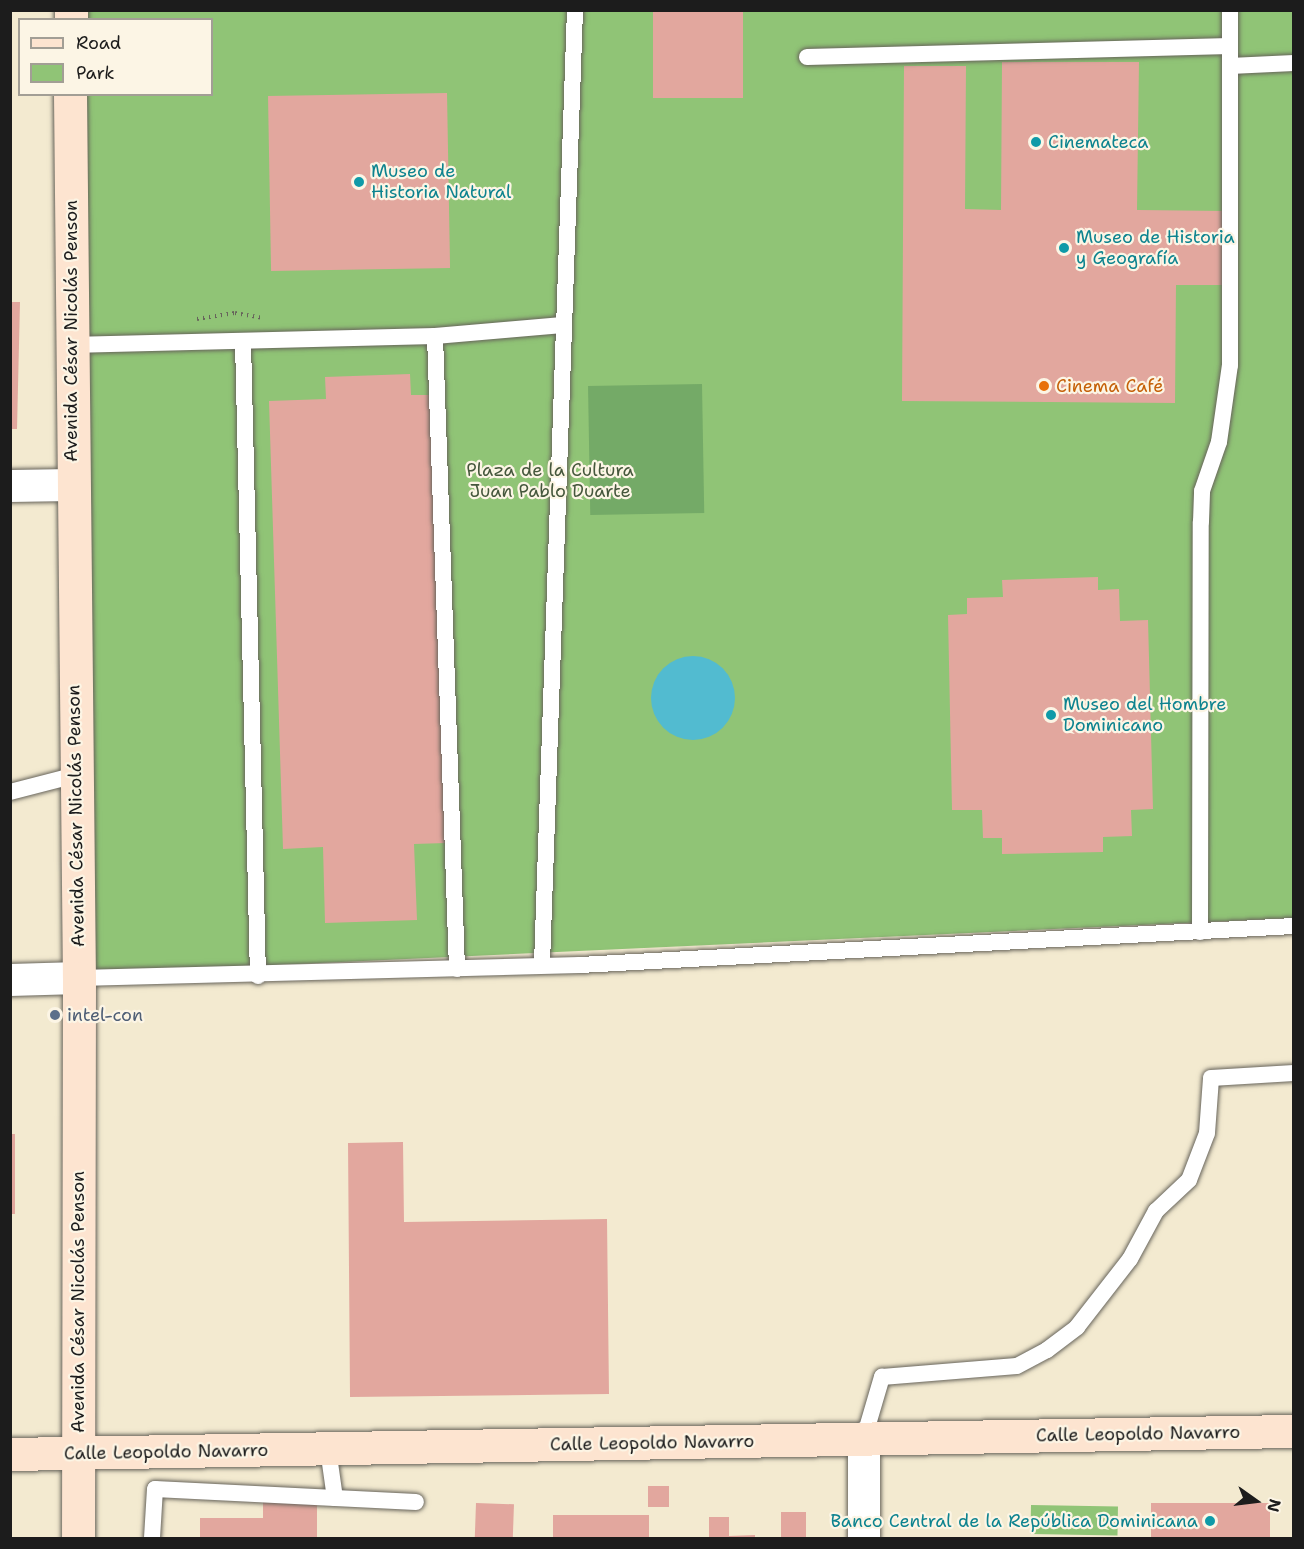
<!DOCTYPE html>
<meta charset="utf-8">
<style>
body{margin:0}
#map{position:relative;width:1304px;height:1549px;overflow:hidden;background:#f3ead0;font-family:"Shantell Sans",sans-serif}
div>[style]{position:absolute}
.green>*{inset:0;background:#90c476;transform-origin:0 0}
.forest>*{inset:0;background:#74aa67;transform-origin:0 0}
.water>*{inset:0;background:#52bbd0}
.round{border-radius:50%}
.building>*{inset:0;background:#e2a79e;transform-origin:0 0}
.path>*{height:4px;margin-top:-2px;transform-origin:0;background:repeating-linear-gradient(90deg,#67645b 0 1.5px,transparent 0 6px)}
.roads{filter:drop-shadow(0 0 2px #67645b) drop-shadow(0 0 2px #67645b)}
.lane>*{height:16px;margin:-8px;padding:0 8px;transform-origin:8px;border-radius:8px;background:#fff}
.street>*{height:32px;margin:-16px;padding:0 16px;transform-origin:16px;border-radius:16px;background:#fff}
.secondary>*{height:33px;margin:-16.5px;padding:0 16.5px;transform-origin:16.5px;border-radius:16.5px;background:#fde4d0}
.dots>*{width:16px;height:16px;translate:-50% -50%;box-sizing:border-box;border:3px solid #fcf5e5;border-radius:50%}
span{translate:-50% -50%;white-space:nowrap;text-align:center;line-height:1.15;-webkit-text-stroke:4.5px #fcf5e5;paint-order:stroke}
.culture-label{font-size:18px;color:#0d838f}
.left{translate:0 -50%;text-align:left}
.right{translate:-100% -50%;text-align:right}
.street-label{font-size:18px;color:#1c1c1c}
.food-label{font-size:18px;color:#c56008}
.park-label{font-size:18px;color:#45573c}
.service-label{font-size:18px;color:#4e5e75}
.frame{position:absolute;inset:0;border:12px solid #1c1c1c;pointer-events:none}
.legend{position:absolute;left:18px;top:18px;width:195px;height:78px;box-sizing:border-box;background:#fcf5e5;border:2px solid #a29e95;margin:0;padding:8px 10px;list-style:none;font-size:18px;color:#1c1c1c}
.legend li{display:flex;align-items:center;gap:12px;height:30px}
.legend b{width:30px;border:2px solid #a29e95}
.north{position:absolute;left:1226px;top:1471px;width:60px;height:60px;-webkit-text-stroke:4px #fcf5e5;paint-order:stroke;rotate:104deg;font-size:16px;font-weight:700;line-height:24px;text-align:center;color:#1c1c1c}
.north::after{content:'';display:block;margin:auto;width:21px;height:27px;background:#1c1c1c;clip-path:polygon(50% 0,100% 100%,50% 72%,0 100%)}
</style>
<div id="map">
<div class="green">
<div style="clip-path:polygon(76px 11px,1293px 11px,1293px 918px,82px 974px,77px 95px,212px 94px,212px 20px,77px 19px)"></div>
<div style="left:1031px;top:1505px;width:87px;height:29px;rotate:1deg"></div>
</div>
<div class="forest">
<div style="left:702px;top:384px;width:129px;height:114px;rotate:89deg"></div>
</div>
<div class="water">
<div class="round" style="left:651px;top:656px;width:84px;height:84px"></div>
</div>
<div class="building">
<div style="left:653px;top:10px;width:90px;height:88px"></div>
<div style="clip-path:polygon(1002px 62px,1139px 62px,1137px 210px,1226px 211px,1225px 285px,1176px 285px,1175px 403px,902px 401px,904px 66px,966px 66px,965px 209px,1001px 210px)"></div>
<div style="left:447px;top:93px;width:175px;height:179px;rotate:89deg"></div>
<div style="clip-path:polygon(10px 302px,20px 302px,17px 429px,10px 429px)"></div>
<div style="clip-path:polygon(410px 374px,411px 395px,432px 395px,446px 843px,414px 844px,417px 920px,325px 923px,323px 847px,283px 849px,269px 401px,326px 399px,325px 377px)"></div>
<div style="clip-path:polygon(1098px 577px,1098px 590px,1119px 589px,1120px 621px,1148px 620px,1153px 809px,1131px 810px,1132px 836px,1103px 837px,1103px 852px,1002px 854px,1002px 838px,983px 838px,982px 810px,952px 810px,948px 615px,967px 614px,967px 598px,1003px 597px,1002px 580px)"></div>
<div style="left:10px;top:1134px;width:5px;height:80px"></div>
<div style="clip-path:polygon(403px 1142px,404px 1222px,607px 1219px,609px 1394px,350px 1397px,348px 1143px)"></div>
<div style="left:648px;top:1486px;width:21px;height:21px"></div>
<div style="clip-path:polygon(263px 1501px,317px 1502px,317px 1538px,200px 1538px,200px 1518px,263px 1518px)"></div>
<div style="left:476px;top:1503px;width:38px;height:35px;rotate:2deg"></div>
<div style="left:1270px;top:1503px;width:35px;height:119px;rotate:90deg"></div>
<div style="left:806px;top:1512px;width:26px;height:25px;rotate:90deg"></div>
<div style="left:553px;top:1515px;width:96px;height:23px"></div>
<div style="clip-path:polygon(709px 1517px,729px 1517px,729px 1536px,755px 1535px,755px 1538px,709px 1538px)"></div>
</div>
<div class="path">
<div style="left:197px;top:319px;width:38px;rotate:-9deg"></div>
<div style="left:235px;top:313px;width:28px;rotate:10deg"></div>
</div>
<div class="roads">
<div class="lane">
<div style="left:807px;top:57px;width:423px;rotate:-1.5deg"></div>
<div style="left:1230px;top:66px;width:64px;rotate:-2.7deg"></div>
<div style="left:435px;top:336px;width:633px;rotate:88.01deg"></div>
<div style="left:243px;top:341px;width:635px;rotate:88.65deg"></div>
<div style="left:70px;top:345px;width:365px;rotate:-1.4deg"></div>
<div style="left:435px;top:336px;width:128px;rotate:-4.9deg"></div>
<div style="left:10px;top:792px;width:68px;rotate:-14.4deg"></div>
<div style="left:1200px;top:932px;width:410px;rotate:-89.9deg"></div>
<div style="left:1201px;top:522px;width:31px;rotate:-88deg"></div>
<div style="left:1202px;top:491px;width:52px;rotate:-70.9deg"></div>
<div style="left:1219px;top:442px;width:78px;rotate:-81.9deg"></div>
<div style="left:1230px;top:365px;width:355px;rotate:-90deg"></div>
<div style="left:542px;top:964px;width:955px;rotate:-88.02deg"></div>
<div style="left:79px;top:978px;width:501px;rotate:-1.49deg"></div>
<div style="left:580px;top:965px;width:715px;rotate:-3.13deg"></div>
<div style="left:864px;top:1438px;width:64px;rotate:-73.6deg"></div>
<div style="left:882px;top:1377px;width:135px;rotate:-4.7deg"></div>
<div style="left:1017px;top:1366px;width:34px;rotate:-28deg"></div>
<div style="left:1047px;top:1350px;width:38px;rotate:-37deg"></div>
<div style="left:1077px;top:1327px;width:86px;rotate:-52.1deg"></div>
<div style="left:1130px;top:1259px;width:55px;rotate:-61.6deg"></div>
<div style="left:1156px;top:1211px;width:45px;rotate:-43.2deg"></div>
<div style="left:1189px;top:1180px;width:50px;rotate:-69deg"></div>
<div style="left:1207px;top:1133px;width:55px;rotate:-85.8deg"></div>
<div style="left:1211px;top:1078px;width:83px;rotate:-3.4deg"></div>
<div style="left:328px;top:1449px;width:49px;rotate:81.9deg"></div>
<div style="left:335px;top:1498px;width:81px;rotate:2.8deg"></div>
<div style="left:152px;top:1538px;width:49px;rotate:-86.5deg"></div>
<div style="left:155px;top:1489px;width:180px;rotate:2.9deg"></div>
</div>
<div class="street">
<div style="left:10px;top:486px;width:62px;rotate:-0.9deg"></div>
<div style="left:10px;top:980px;width:69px;rotate:-1.7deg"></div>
<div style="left:864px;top:1538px;width:100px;rotate:-90deg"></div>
</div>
<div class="secondary">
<div style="left:71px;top:20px;width:10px;rotate:-90deg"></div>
<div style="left:70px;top:94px;width:884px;rotate:89.42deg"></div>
<div style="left:79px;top:978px;width:560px;rotate:90.1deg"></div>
<div style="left:10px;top:1454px;width:1284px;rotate:-1.03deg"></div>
</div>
</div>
<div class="dots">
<div style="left:1036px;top:142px;background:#0f9aa8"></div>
<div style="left:359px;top:182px;background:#0f9aa8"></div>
<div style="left:1064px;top:248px;background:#0f9aa8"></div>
<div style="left:1044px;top:386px;background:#e8710a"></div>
<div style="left:1051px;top:715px;background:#0f9aa8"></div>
<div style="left:55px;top:1015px;background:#5c6f8a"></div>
<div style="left:1210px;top:1521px;background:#0f9aa8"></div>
</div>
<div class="culture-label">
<span class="left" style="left:1048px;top:142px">Cinemateca</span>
<span class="left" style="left:371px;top:182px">Museo de<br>Historia Natural</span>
<span class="left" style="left:1076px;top:248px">Museo de Historia<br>y Geografía</span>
<span class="left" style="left:1063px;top:715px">Museo del Hombre<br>Dominicano</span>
<span class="right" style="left:1198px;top:1521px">Banco Central de la República Dominicana</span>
</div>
<div class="street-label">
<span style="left:71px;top:331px;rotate:-90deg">Avenida César Nicolás Penson</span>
<span style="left:76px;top:816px;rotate:-91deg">Avenida César Nicolás Penson</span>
<span style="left:78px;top:1302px;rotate:-90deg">Avenida César Nicolás Penson</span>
<span style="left:1138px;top:1434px;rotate:-1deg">Calle Leopoldo Navarro</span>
<span style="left:652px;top:1443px;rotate:-1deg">Calle Leopoldo Navarro</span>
<span style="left:166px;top:1452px;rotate:-1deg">Calle Leopoldo Navarro</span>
</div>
<div class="food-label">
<span class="left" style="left:1056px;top:386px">Cinema Café</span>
</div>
<div class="park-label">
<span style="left:550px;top:481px">Plaza de la Cultura<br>Juan Pablo Duarte</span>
</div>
<div class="service-label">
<span class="left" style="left:67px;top:1015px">intel-con</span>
</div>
<div class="frame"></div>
<ul class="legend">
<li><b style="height:8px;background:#fde4d0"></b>Road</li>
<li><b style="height:16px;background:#90c476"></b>Park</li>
</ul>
<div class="north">N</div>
</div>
